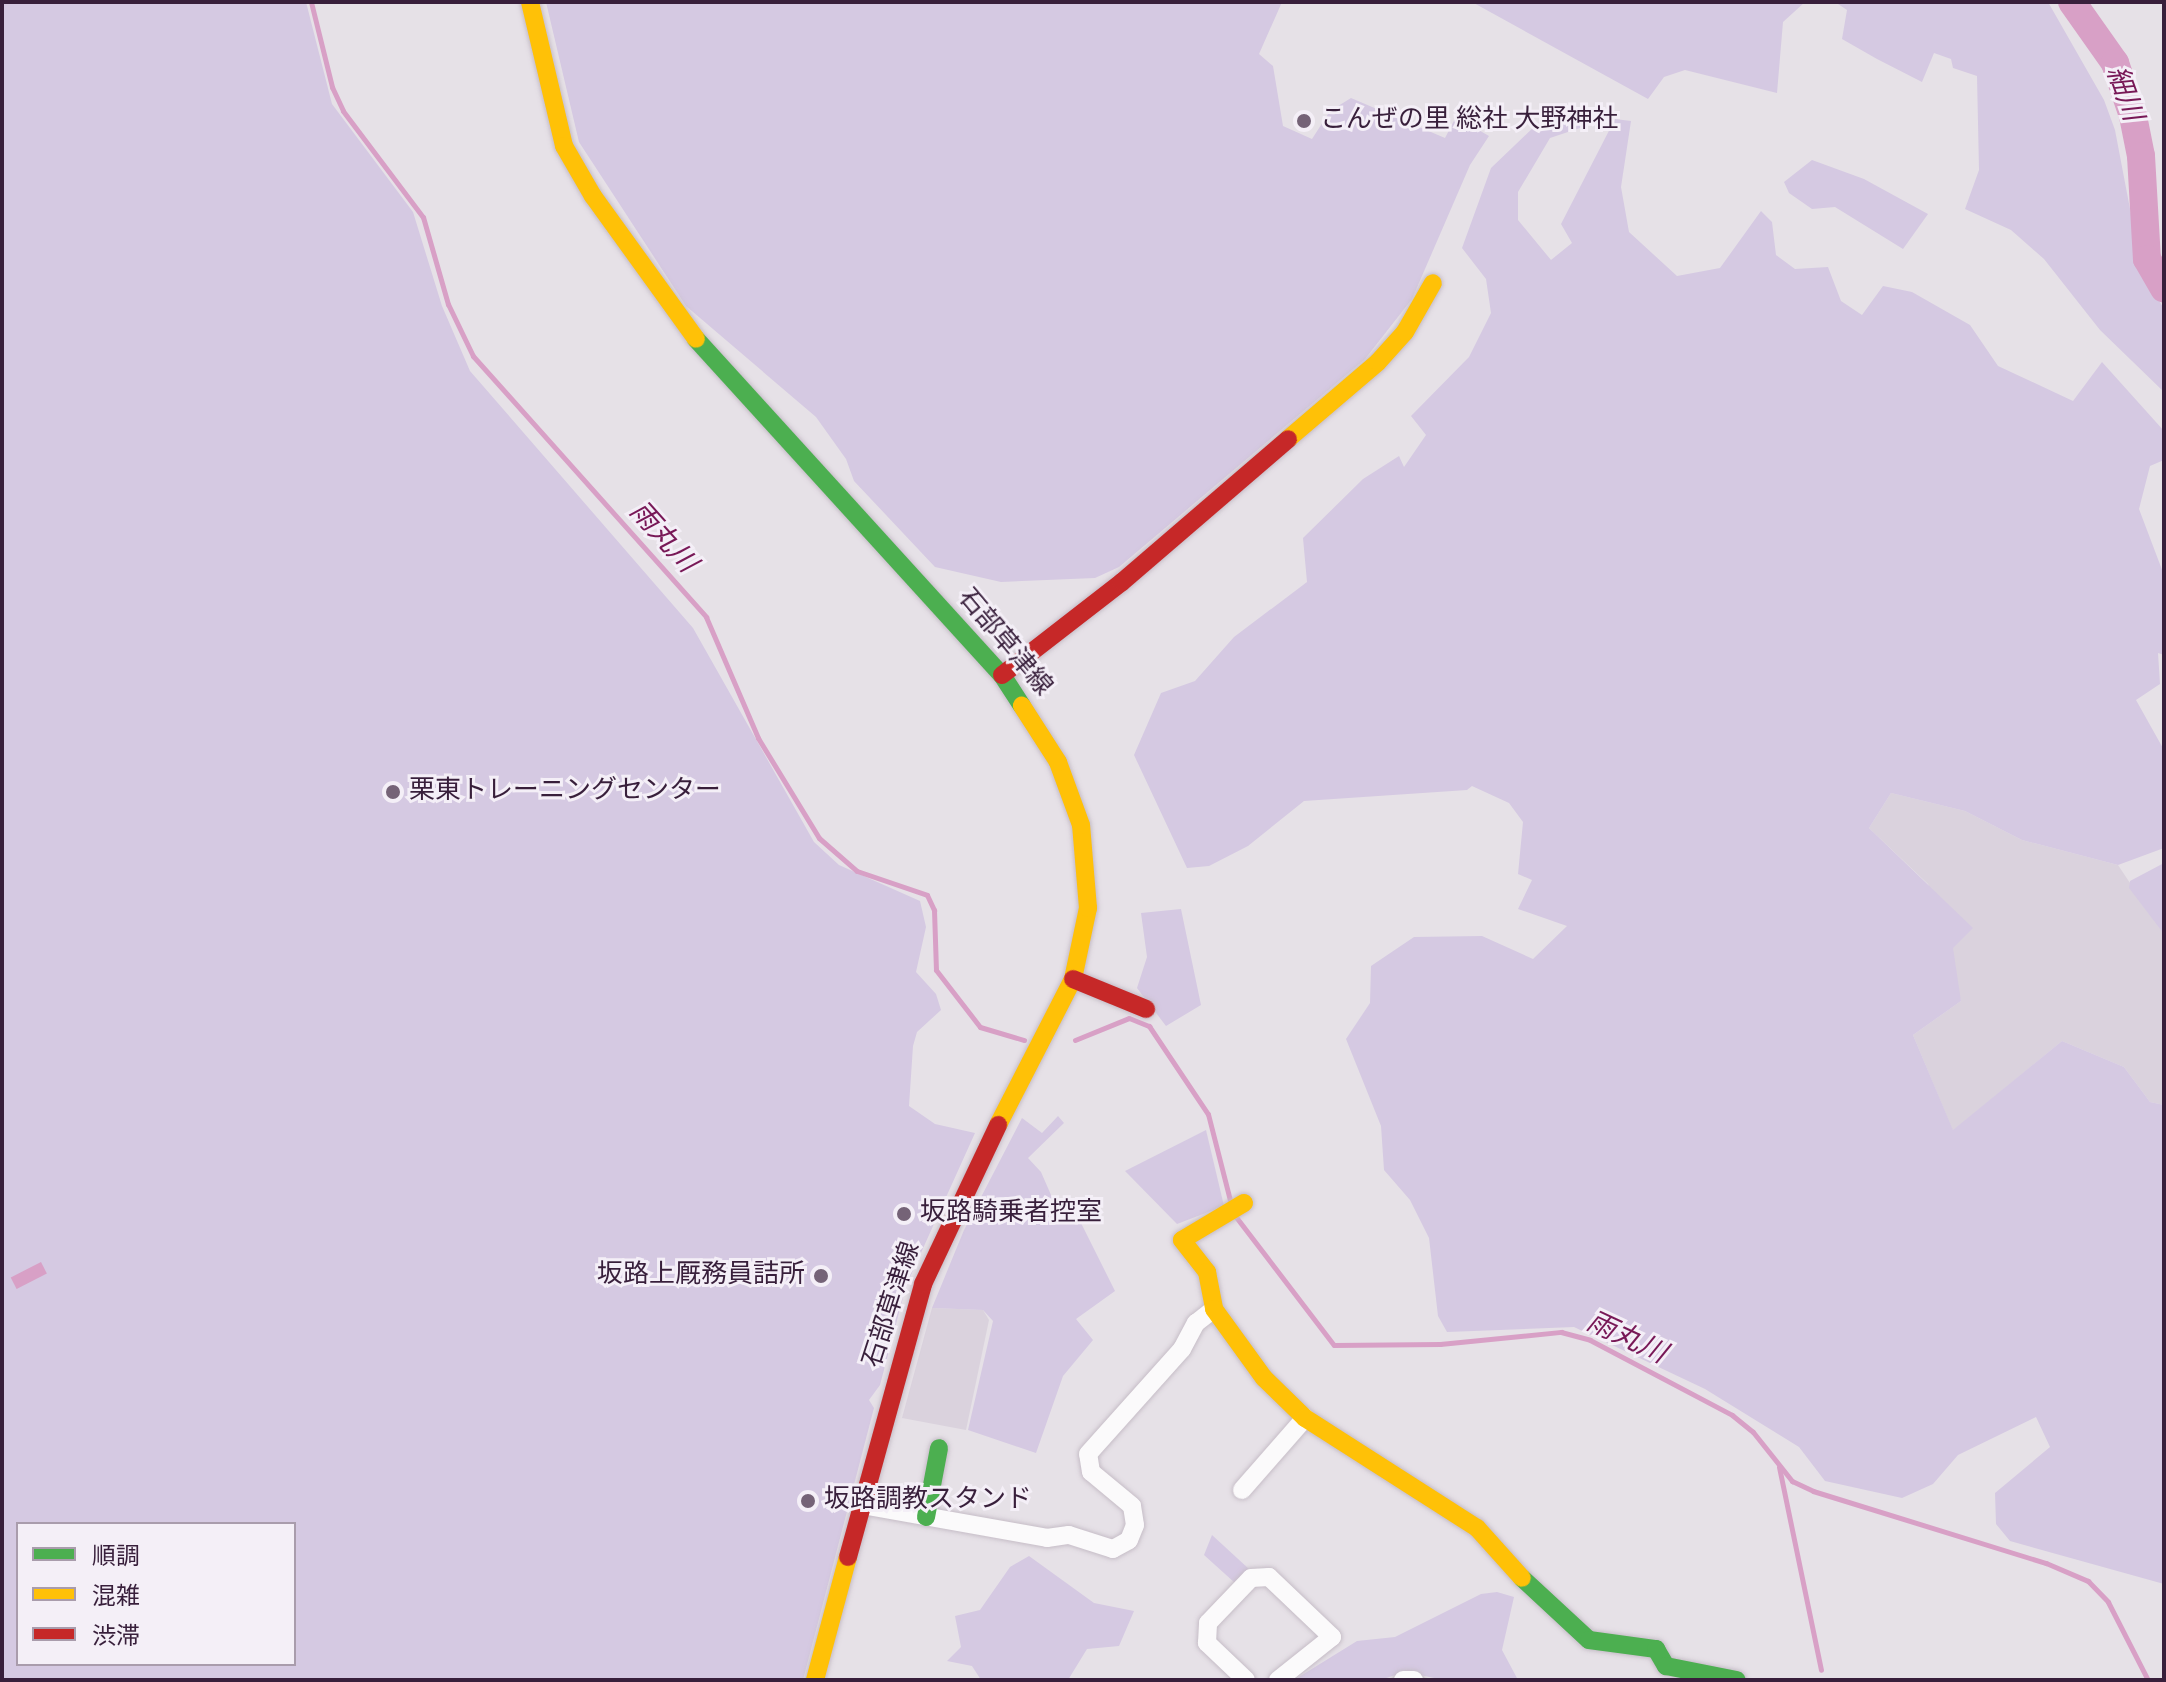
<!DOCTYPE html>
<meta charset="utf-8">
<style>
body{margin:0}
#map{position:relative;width:2166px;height:1682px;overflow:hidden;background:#e6e1e7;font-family:Overpass,"Noto Sans JP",sans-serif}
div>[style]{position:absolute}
.built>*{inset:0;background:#dad2dd}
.green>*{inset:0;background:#d5c9e2}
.water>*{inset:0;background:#d8a0c6;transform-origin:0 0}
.stream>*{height:5px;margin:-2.5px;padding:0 2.5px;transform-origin:2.5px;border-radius:2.5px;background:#d8a0c6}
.river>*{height:28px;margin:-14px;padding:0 14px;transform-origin:14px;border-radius:14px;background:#d8a0c6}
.roads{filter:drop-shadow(0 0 2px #c6bdc7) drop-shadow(0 0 2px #c6bdc7)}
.street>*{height:18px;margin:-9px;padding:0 9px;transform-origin:9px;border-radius:9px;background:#fbfafb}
.fast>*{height:18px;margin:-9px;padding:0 9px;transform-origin:9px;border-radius:9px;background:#4caf50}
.slow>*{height:18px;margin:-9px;padding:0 9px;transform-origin:9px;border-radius:9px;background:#ffc107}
.jam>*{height:18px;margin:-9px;padding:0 9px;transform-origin:9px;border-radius:9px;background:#c62828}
.dots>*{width:22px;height:22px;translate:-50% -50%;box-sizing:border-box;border:4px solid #f4eff7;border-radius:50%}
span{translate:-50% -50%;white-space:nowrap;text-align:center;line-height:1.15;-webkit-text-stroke:6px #f4eff7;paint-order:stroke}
.poi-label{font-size:26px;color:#381f3b}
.left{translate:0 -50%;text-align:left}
.right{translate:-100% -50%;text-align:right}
.street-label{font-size:26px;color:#381f3b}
.water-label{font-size:28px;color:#781857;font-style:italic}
.frame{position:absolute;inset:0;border:4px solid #381f3b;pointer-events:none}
.legend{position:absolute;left:16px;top:1522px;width:280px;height:144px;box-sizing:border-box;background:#f4eff7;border:2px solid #a99cac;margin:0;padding:10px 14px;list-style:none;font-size:24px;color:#381f3b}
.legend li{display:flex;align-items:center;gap:16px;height:40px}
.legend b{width:40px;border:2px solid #a99cac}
</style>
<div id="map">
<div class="built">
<div style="clip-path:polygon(1891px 793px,1965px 811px,2022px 840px,2118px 865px,2164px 934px,2164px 1105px,2150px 1102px,2124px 1067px,2062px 1041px,1953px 1131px,1913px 1035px,1961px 1001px,1928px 884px,1869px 828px)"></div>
<div style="clip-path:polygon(932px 1308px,983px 1310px,989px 1320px,966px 1430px,902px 1418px)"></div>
</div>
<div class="green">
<div style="clip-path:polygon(evenodd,2px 2px,306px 2px,332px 104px,413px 212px,442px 306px,470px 371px,693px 628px,814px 842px,839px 865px,920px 901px,926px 927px,916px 972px,936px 994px,941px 1010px,917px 1032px,913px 1046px,909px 1106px,935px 1124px,975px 1133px,906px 1286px,880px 1385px,869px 1400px,874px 1408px,803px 1680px,2px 1680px,2px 2px,18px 1524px,294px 1524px,294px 1664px,18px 1664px,18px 1524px)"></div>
<div style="clip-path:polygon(546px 2px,1282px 2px,1259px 54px,1273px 66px,1283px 126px,1312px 139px,1330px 111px,1351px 98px,1445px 138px,1456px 117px,1489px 136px,1470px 165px,1412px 299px,1365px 359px,1119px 567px,1095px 578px,1001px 582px,935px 567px,854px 481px,846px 459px,816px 417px,686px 306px,579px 142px)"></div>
<div style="clip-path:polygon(1472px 2px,1805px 2px,1783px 22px,1777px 93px,1685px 70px,1664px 77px,1648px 99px)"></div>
<div style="clip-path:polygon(1835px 2px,2048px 2px,2104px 100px,2115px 130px,2142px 272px,2164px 309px,2164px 392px,2100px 330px,2044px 259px,2011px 230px,1965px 209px,1979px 170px,1977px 76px,1953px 68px,1951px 59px,1934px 53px,1922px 82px,1877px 59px,1842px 39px,1847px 10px)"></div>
<div style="clip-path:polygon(1570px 108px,1588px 109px,1589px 125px,1550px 138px,1518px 192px,1518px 220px,1551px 260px,1572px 243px,1561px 224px,1615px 119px,1631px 121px,1621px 187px,1629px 232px,1677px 276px,1720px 268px,1761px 211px,1772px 222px,1776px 255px,1795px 269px,1828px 267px,1841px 301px,1862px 315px,1883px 286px,1912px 292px,1970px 325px,1998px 366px,2073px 401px,2102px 362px,2164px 431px,2164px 460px,2150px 466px,2139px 509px,2164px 575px,2164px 655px,2158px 653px,2160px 684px,2136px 700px,2164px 750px,2164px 848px,2118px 865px,2022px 840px,1965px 811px,1891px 793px,1869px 828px,1973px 928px,1953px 948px,1961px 1001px,1913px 1035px,1953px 1130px,2062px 1041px,2124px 1067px,2150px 1102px,2164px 1105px,2164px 1584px,2010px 1541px,1996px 1524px,1995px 1493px,2050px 1447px,2036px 1417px,1958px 1455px,1933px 1484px,1902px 1498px,1825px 1481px,1799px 1447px,1705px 1389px,1574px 1327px,1447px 1332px,1438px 1316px,1429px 1238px,1410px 1200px,1384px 1170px,1381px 1126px,1346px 1039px,1370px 1003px,1371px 966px,1414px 937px,1482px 936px,1533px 959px,1567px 926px,1518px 909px,1532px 880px,1518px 874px,1523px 822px,1509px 803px,1472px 786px,1467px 790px,1304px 801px,1248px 846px,1209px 866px,1187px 868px,1134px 755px,1161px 693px,1195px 681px,1234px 637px,1307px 582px,1303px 538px,1363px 479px,1399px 456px,1404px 467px,1426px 435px,1411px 416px,1469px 357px,1491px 313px,1486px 279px,1462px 248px,1491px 168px,1538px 123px)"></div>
<div style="clip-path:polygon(1812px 160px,1864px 179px,1928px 214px,1903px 249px,1835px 207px,1812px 209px,1789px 193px,1784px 182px)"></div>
<div style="clip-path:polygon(2164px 863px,2164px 934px,2129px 888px,2130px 881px)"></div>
<div style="clip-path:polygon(1181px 909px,1201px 1005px,1166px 1026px,1137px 988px,1147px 957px,1141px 913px)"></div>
<div style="clip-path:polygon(1058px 1116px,1064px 1123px,1028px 1158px,1041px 1172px,1058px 1211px,1079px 1219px,1115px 1291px,1076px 1319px,1093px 1340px,1063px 1376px,1036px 1453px,968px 1430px,993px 1321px,983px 1310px,932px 1308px,964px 1230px,1022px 1118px,1042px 1133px)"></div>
<div style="clip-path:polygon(1206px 1130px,1224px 1206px,1177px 1224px,1125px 1171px)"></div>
<div style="clip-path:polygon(1212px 1535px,1249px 1569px,1235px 1583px,1204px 1555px)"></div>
<div style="clip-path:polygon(1029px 1556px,1094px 1603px,1134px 1611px,1119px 1646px,1087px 1649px,1068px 1680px,981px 1680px,972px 1666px,947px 1661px,961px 1647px,955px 1616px,980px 1610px,1010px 1567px)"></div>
<div style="clip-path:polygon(1497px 1592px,1514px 1597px,1502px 1650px,1518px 1680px,1444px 1680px,1405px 1672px,1380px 1680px,1294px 1680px,1357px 1641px,1395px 1637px,1481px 1594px)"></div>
</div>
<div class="water">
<div style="left:41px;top:1262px;width:13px;height:34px;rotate:63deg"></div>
</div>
<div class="stream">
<div style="left:311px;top:2px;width:88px;rotate:76.1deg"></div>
<div style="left:332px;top:87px;width:26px;rotate:65deg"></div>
<div style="left:343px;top:111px;width:133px;rotate:53deg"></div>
<div style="left:423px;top:217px;width:91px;rotate:74deg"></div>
<div style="left:448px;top:304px;width:58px;rotate:64.3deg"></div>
<div style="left:473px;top:356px;width:350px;rotate:48.2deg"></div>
<div style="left:706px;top:617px;width:132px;rotate:66.7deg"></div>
<div style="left:758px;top:738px;width:117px;rotate:58.6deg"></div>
<div style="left:819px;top:838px;width:50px;rotate:41deg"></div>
<div style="left:857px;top:871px;width:74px;rotate:18.9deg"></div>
<div style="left:927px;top:895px;width:17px;rotate:65deg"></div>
<div style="left:934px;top:910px;width:60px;rotate:88.1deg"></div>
<div style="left:936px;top:970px;width:72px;rotate:52.3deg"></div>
<div style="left:980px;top:1027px;width:46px;rotate:16.5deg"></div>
<div style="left:1075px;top:1040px;width:58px;rotate:-22.2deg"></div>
<div style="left:1129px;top:1018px;width:22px;rotate:22deg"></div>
<div style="left:1149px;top:1026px;width:106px;rotate:56.2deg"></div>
<div style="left:1208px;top:1114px;width:89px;rotate:75.7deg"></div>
<div style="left:1236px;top:1217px;width:161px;rotate:52.6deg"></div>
<div style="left:1334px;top:1345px;width:106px;rotate:-0.5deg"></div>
<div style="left:1440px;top:1344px;width:122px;rotate:-5.7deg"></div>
<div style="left:1561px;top:1332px;width:30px;rotate:15deg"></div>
<div style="left:1590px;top:1340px;width:161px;rotate:27.8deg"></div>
<div style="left:1732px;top:1415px;width:27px;rotate:39deg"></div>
<div style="left:1753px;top:1432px;width:63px;rotate:51.5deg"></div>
<div style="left:1792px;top:1481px;width:23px;rotate:25deg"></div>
<div style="left:1813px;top:1491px;width:244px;rotate:17.2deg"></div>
<div style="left:2046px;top:1563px;width:46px;rotate:23.2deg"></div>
<div style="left:2088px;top:1581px;width:29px;rotate:46deg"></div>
<div style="left:2108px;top:1602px;width:88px;rotate:62.9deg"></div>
<div style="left:1779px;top:1467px;width:207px;rotate:78.3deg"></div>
</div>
<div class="river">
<div style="left:2072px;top:2px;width:75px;rotate:54.8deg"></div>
<div style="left:2115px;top:63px;width:56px;rotate:71.2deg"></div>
<div style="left:2133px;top:116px;width:41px;rotate:78.7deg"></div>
<div style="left:2141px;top:156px;width:103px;rotate:86.7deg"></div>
<div style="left:2147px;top:259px;width:34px;rotate:60deg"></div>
</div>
<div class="roads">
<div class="street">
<div style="left:1242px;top:1490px;width:96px;rotate:-48.8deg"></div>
<div style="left:862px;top:1505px;width:188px;rotate:10.1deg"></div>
<div style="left:1047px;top:1538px;width:22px;rotate:-8deg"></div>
<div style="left:1069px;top:1535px;width:46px;rotate:17.7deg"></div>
<div style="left:1113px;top:1549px;width:18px;rotate:-29deg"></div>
<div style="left:1129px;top:1540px;width:16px;rotate:-68deg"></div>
<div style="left:1135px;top:1525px;width:19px;rotate:-99deg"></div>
<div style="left:1132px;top:1506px;width:53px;rotate:-140.3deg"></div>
<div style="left:1091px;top:1472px;width:18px;rotate:-99deg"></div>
<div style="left:1088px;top:1454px;width:141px;rotate:-48.2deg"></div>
<div style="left:1182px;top:1349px;width:30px;rotate:-62deg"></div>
<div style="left:1196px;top:1323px;width:23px;rotate:-38deg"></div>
<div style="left:1246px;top:1680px;width:54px;rotate:-136.5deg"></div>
<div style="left:1207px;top:1643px;width:20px;rotate:-87deg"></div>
<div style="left:1208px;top:1623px;width:62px;rotate:-46.3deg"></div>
<div style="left:1251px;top:1578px;width:18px;rotate:-3deg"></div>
<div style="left:1269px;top:1577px;width:87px;rotate:43.6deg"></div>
<div style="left:1332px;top:1637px;width:69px;rotate:141.5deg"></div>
<div style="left:1403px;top:1680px;width:11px"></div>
</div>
<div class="fast">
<div style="left:696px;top:339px;width:454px;rotate:47.7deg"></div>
<div style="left:1002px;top:675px;width:37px;rotate:57deg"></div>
<div style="left:926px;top:1517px;width:70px;rotate:-79.3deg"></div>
<div style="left:1522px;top:1578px;width:91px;rotate:42.8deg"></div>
<div style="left:1589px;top:1640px;width:68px;rotate:7.7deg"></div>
<div style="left:1656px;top:1649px;width:20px;rotate:60deg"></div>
<div style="left:1666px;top:1666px;width:72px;rotate:11.2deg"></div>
</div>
<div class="slow">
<div style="left:530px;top:2px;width:148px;rotate:76.7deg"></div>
<div style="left:564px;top:146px;width:58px;rotate:59.9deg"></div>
<div style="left:593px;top:196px;width:176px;rotate:54.2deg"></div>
<div style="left:1288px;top:439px;width:118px;rotate:-40.5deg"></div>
<div style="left:1378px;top:362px;width:40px;rotate:-48deg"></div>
<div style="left:1405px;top:332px;width:56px;rotate:-60.3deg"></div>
<div style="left:998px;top:1125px;width:164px;rotate:-62.8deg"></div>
<div style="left:1073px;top:979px;width:73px;rotate:-78.1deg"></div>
<div style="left:1088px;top:908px;width:83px;rotate:-94.8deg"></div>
<div style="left:1081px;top:825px;width:67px;rotate:-110.1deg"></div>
<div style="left:1058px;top:762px;width:67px;rotate:-122.7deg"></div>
<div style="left:1244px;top:1203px;width:72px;rotate:149.2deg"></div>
<div style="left:1182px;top:1240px;width:41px;rotate:52deg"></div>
<div style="left:1207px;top:1272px;width:38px;rotate:79deg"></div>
<div style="left:1214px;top:1309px;width:85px;rotate:54.1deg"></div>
<div style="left:1264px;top:1378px;width:57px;rotate:44.3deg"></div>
<div style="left:1305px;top:1418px;width:204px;rotate:32.6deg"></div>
<div style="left:1477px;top:1528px;width:67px;rotate:48deg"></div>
<div style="left:815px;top:1680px;width:127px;rotate:-75deg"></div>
</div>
<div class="jam">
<div style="left:1002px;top:675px;width:152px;rotate:-37.8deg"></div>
<div style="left:1122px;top:582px;width:219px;rotate:-40.7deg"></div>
<div style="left:1073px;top:979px;width:79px;rotate:22.3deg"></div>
<div style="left:848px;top:1557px;width:283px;rotate:-74.6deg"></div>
<div style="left:923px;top:1284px;width:176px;rotate:-64.7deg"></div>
</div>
</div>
<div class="dots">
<div style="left:1304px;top:121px;background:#756377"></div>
<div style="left:393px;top:792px;background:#756377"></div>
<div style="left:904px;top:1214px;background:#756377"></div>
<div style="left:821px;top:1276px;background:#756377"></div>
<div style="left:808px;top:1501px;background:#756377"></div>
</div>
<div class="poi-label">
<span class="left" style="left:1320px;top:121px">こんぜの里 総社 大野神社</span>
<span class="left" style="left:409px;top:792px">栗東トレーニングセンター</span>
<span class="left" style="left:920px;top:1214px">坂路騎乗者控室</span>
<span class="right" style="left:805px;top:1276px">坂路上厩務員詰所</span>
<span class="left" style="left:824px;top:1501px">坂路調教スタンド</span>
</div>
<div class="street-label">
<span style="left:1004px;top:643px;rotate:50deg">石部草津線</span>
<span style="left:893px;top:1305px;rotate:-72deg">石部草津線</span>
</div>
<div class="water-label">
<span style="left:2123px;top:94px;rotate:70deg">細川</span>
<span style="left:662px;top:538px;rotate:48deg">雨丸川</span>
<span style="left:1626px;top:1339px;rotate:25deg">雨丸川</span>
</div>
<div class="frame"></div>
<ul class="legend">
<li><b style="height:10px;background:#4caf50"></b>順調</li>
<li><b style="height:10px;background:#ffc107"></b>混雑</li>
<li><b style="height:10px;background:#c62828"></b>渋滞</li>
</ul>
</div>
